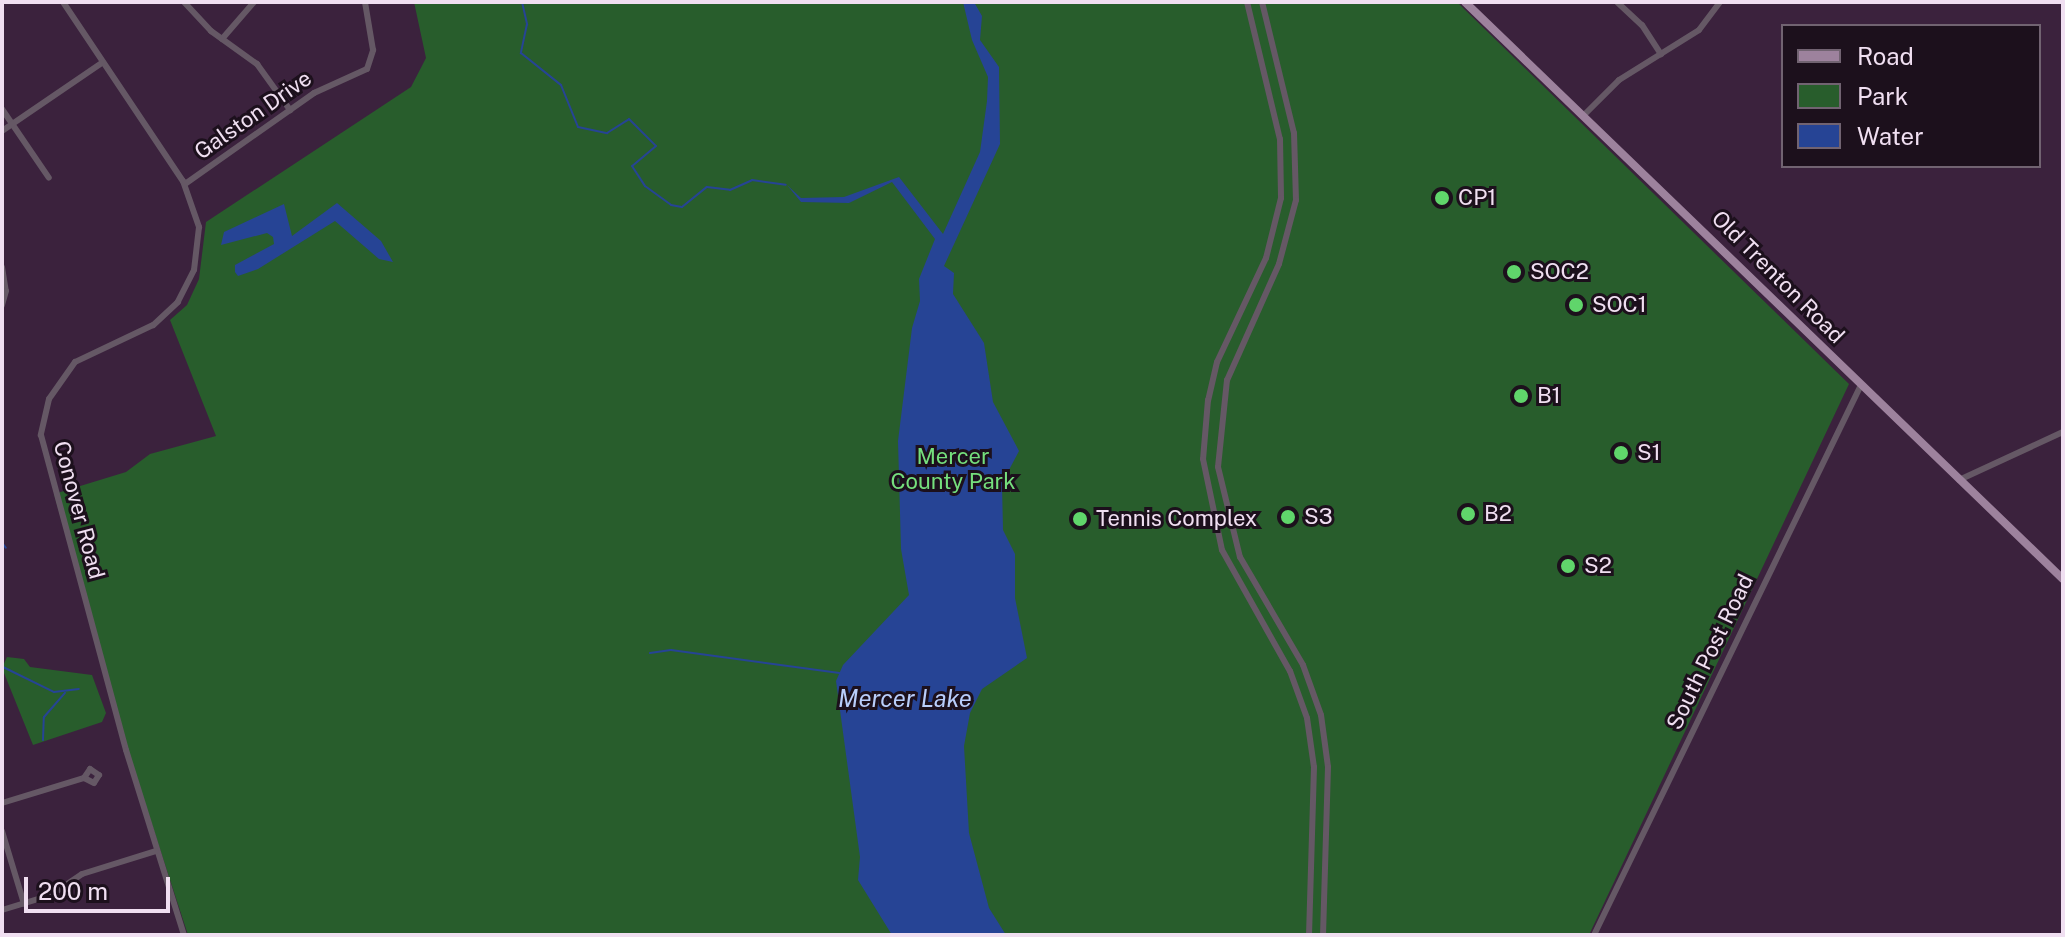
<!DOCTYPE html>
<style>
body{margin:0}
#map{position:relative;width:2065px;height:937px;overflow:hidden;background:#3b223d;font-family:"Public Sans",sans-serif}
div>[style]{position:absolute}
.green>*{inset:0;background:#285d2c}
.water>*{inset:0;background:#264495}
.stream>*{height:2px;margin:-1px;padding:0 1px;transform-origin:1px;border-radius:1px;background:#264495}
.minor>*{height:6px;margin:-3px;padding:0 3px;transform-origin:3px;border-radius:3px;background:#655865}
.major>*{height:8px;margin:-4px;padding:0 4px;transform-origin:4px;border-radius:4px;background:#9d829d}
.dots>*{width:22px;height:22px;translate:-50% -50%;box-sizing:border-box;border:4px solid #1c101c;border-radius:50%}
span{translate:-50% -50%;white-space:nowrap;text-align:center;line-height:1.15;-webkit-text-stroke:6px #1c101c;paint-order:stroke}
.street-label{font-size:22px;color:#f0dff1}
.poi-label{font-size:22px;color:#f0dff1}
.left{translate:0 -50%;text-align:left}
.park-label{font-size:22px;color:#75df7d}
.water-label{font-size:24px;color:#b9cefb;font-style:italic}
.frame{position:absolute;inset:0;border:4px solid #f0dff1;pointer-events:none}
.legend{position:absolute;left:1781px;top:24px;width:260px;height:144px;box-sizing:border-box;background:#1c101c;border:2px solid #716371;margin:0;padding:10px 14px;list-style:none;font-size:24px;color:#f0dff1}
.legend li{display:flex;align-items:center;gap:16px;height:40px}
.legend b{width:40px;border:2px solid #716371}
.scale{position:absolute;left:24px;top:877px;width:146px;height:36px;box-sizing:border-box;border:4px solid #f0dff1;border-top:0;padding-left:10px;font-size:24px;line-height:28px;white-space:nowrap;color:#f0dff1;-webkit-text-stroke:6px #1c101c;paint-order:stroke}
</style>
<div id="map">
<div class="green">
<div style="clip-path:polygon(414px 2px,1457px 2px,1849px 384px,1589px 935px,188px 935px,117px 717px,54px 494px,126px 472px,150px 454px,216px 436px,170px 320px,187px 305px,199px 279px,206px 222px,411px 87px,426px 58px)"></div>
<div style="clip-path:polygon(7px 657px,24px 659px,30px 667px,92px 675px,106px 713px,102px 722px,33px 745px,2px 668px)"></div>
</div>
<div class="water">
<div style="clip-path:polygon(963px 2px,974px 2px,982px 16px,980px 40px,999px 67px,1000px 144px,944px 266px,954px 273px,953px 294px,984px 343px,993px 402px,1019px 451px,1002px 483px,1003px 530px,1015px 554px,1015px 598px,1027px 658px,982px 689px,970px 713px,964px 746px,969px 833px,989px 908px,1006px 935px,892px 935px,858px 880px,860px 857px,836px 681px,843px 665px,909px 595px,901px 549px,898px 441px,912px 328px,920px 301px,919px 279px,935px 239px,892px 182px,849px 203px,801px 202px,787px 185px,801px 198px,844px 197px,899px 177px,943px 234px,980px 152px,987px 101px,988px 77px,972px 40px)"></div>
<div style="clip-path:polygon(337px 203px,381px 241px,393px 262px,379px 259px,335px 221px,258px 269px,238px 276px,235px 272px,235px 265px,274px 244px,273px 237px,267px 233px,221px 245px,224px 232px,284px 204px,292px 236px)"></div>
</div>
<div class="stream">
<div style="left:522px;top:2px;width:23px;rotate:77deg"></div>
<div style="left:527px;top:24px;width:30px;rotate:102deg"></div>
<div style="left:521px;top:53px;width:51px;rotate:38.7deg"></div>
<div style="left:561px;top:85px;width:45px;rotate:68deg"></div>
<div style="left:578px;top:127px;width:30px;rotate:12deg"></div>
<div style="left:607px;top:133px;width:26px;rotate:-32deg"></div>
<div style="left:629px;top:119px;width:38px;rotate:45deg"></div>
<div style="left:656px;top:146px;width:31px;rotate:140deg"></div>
<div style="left:632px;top:166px;width:24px;rotate:57deg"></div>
<div style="left:645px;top:186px;width:32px;rotate:36deg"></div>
<div style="left:671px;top:205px;width:11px;rotate:10deg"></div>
<div style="left:682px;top:207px;width:32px;rotate:-39deg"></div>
<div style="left:707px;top:187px;width:23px;rotate:7deg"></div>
<div style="left:730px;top:190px;width:24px;rotate:-24deg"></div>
<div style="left:752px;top:180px;width:34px;rotate:8deg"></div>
<div style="left:2px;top:543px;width:6px;rotate:51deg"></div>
<div style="left:650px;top:653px;width:21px;rotate:-8deg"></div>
<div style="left:671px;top:650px;width:170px;rotate:7.8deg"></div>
<div style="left:3px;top:667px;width:57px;rotate:26.1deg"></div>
<div style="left:54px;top:692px;width:25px;rotate:-7deg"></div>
<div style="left:43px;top:740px;width:23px;rotate:-88deg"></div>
<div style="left:44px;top:717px;width:32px;rotate:-49deg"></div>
</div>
<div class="minor">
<div style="left:63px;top:2px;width:216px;rotate:56.2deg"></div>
<div style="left:183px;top:181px;width:49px;rotate:70.8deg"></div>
<div style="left:199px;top:227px;width:43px;rotate:96.6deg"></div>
<div style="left:194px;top:270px;width:36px;rotate:117deg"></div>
<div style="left:178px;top:302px;width:34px;rotate:137deg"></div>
<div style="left:153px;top:325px;width:86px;rotate:154.6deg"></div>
<div style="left:75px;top:362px;width:45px;rotate:125.1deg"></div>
<div style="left:49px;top:399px;width:37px;rotate:103deg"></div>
<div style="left:41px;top:435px;width:326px;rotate:74.9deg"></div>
<div style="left:126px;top:750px;width:194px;rotate:72.6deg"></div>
<div style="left:184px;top:2px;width:40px;rotate:47deg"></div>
<div style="left:211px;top:31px;width:57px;rotate:35.7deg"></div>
<div style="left:257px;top:64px;width:57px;rotate:54.3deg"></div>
<div style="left:1247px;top:2px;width:141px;rotate:76.5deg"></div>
<div style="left:1280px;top:139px;width:59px;rotate:89deg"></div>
<div style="left:1281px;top:198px;width:62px;rotate:104deg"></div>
<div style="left:1266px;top:258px;width:115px;rotate:115.2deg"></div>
<div style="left:1217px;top:362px;width:39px;rotate:103deg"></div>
<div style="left:1208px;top:400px;width:59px;rotate:94.8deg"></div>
<div style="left:1203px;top:459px;width:93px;rotate:78.2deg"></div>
<div style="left:1222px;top:550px;width:139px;rotate:60.7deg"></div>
<div style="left:1290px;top:671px;width:50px;rotate:70.1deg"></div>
<div style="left:1307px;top:718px;width:49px;rotate:81.9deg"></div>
<div style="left:1314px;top:767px;width:168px;rotate:91.7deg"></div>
<div style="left:1262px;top:2px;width:135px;rotate:76.3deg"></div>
<div style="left:1294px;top:133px;width:67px;rotate:88.3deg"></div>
<div style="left:1296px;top:200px;width:66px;rotate:104.9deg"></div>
<div style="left:1279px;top:264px;width:127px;rotate:114.1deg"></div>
<div style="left:1227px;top:380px;width:87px;rotate:95.9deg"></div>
<div style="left:1218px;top:467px;width:93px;rotate:76.3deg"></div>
<div style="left:1240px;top:557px;width:125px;rotate:59.7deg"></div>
<div style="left:1303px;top:665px;width:53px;rotate:70.2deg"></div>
<div style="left:1321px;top:715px;width:52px;rotate:82.3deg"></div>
<div style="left:1328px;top:767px;width:168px;rotate:91.7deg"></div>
<div style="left:1617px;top:2px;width:34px;rotate:43deg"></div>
<div style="left:1642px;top:25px;width:35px;rotate:57deg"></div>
<div style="left:222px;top:39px;width:49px;rotate:-49.1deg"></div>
<div style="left:2px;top:109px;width:83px;rotate:55.7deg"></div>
<div style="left:1585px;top:114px;width:48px;rotate:-45deg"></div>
<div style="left:1619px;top:80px;width:94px;rotate:-32deg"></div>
<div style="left:1699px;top:30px;width:35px;rotate:-53deg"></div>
<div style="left:2px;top:131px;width:122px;rotate:-34.3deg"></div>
<div style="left:185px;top:184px;width:158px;rotate:-35.2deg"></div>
<div style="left:314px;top:93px;width:58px;rotate:-24.4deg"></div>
<div style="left:367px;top:69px;width:20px;rotate:-72deg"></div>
<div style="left:373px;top:50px;width:49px;rotate:-99.5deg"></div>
<div style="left:2px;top:267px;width:24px;rotate:81deg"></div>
<div style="left:6px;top:291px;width:15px;rotate:106deg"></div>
<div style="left:1959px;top:480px;width:115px;rotate:-24.8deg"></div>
<div style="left:2px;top:803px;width:86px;rotate:-17deg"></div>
<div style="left:84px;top:778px;width:11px;rotate:-56deg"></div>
<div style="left:90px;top:769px;width:11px;rotate:34deg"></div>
<div style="left:99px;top:775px;width:9px;rotate:122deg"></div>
<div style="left:94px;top:783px;width:11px;rotate:-153deg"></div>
<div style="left:2px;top:831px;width:76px;rotate:73.2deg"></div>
<div style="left:2px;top:910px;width:51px;rotate:-17deg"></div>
<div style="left:51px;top:895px;width:37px;rotate:-34deg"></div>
<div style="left:82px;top:874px;width:77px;rotate:-17.3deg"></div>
<div style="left:1594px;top:935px;width:611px;rotate:-64.11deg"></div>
</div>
<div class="major">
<div style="left:1465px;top:2px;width:831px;rotate:43.98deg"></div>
</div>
<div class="dots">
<div style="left:1442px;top:198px;background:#60d56b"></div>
<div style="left:1514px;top:272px;background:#60d56b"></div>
<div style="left:1576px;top:305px;background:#60d56b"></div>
<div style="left:1521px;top:396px;background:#60d56b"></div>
<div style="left:1621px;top:453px;background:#60d56b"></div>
<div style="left:1468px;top:514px;background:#60d56b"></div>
<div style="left:1288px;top:517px;background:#60d56b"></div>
<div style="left:1080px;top:519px;background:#60d56b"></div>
<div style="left:1568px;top:566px;background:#60d56b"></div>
</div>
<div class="street-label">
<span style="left:253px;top:115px;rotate:-35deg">Galston Drive</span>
<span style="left:1778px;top:277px;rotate:45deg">Old Trenton Road</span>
<span style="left:79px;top:510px;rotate:75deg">Conover Road</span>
<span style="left:1710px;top:652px;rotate:-64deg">South Post Road</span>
</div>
<div class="poi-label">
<span class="left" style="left:1458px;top:198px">CP1</span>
<span class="left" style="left:1530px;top:272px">SOC2</span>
<span class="left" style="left:1592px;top:305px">SOC1</span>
<span class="left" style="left:1537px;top:396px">B1</span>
<span class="left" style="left:1637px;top:453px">S1</span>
<span class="left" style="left:1484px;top:514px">B2</span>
<span class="left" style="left:1304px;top:517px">S3</span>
<span class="left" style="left:1096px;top:519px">Tennis Complex</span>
<span class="left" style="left:1584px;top:566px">S2</span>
</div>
<div class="park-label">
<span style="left:953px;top:469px">Mercer<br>County Park</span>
</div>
<div class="water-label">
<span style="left:905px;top:699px">Mercer Lake</span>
</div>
<div class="frame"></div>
<ul class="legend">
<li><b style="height:10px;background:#9d829d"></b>Road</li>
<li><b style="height:22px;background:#285d2c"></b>Park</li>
<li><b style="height:22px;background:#264495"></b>Water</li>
</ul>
<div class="scale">200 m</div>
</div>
